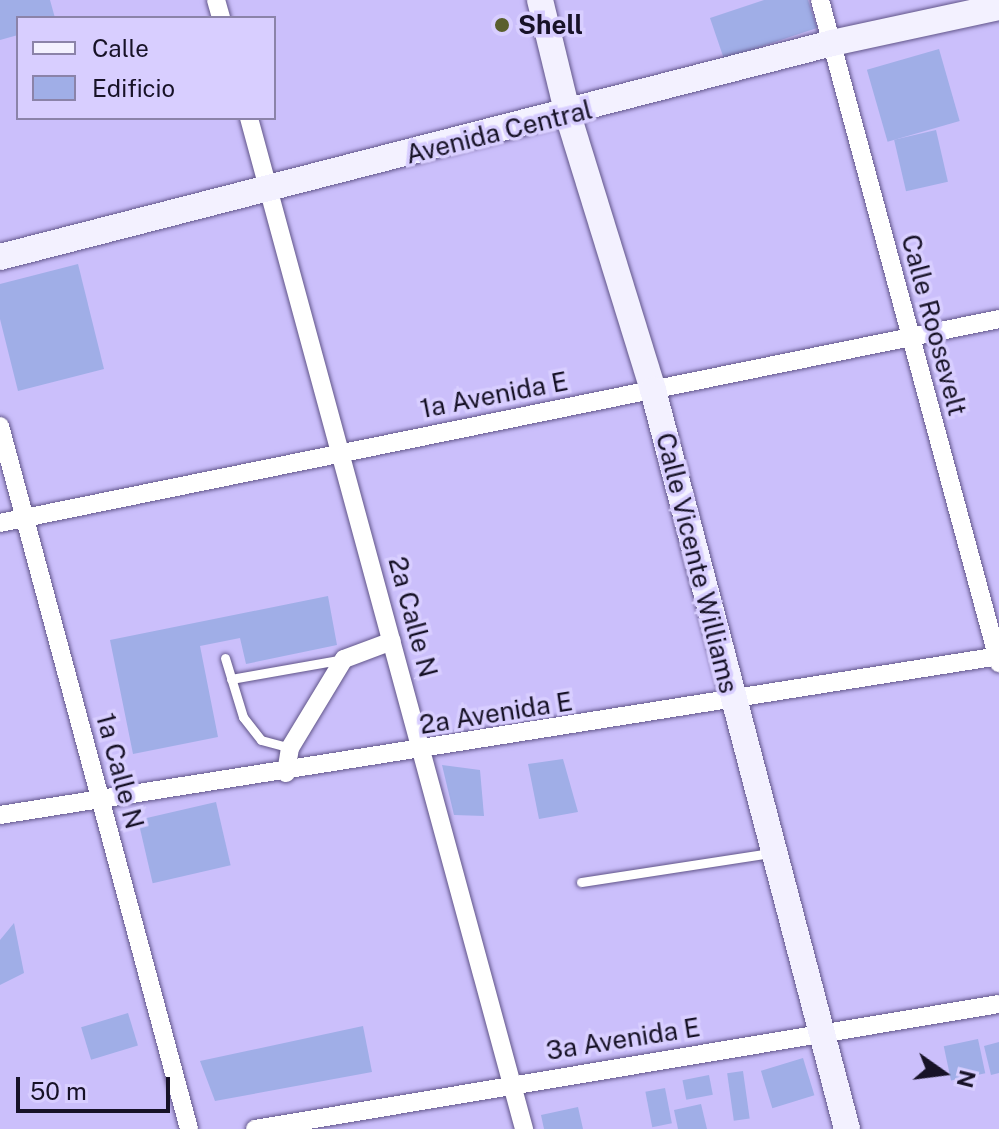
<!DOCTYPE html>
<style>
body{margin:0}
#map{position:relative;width:999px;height:1129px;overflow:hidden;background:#cbbffb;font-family:"Public Sans",sans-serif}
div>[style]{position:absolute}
.building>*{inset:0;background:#a0aee7;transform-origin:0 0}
.roads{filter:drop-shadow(0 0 2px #615589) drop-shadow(0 0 2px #615589)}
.lane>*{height:9px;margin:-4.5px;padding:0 4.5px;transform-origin:4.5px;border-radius:4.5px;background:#fff}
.street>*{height:18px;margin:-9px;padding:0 9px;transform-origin:9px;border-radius:9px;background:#fff}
.secondary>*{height:26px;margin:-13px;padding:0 13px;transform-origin:13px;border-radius:13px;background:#f3f1ff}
.dots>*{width:22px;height:22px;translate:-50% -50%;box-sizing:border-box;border:4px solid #d8ceff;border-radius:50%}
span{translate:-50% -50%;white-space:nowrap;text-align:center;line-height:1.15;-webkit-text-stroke:7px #d8ceff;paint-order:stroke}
.poi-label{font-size:26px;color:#171227;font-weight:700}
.left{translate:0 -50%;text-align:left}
.street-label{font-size:26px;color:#171227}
.legend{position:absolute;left:16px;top:16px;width:260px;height:104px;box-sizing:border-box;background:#d8ceff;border:2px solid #8b83a9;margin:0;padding:10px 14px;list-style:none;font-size:24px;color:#171227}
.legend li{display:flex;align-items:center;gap:16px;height:40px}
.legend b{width:40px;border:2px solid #8b83a9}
.north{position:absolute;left:903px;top:1033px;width:80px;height:80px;-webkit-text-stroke:6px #d8ceff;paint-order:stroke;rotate:104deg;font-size:22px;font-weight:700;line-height:32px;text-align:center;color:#171227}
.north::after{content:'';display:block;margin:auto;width:28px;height:36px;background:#171227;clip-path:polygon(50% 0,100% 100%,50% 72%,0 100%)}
.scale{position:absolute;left:16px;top:1077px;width:154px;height:36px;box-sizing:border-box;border:4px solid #171227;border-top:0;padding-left:10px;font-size:24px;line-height:28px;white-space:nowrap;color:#171227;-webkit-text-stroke:6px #d8ceff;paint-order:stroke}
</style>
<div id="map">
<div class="building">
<div style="clip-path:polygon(0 0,50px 0,55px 18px,18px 18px,18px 35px,0 40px)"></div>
<div style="clip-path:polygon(764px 0,808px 0,817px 28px,724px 59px,710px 18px)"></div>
<div style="left:939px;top:49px;width:75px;height:75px;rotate:74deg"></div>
<div style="left:936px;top:130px;width:53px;height:43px;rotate:77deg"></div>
<div style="clip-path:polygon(78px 264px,104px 369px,18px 391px,0 319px,0 284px)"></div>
<div style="clip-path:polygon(328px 596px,337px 645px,246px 664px,240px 638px,200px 646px,218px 737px,133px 754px,110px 640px)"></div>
<div style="clip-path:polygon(563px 759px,578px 812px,539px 819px,528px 764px)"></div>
<div style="clip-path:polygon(442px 765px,480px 770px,484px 816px,454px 815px)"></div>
<div style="left:216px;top:802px;width:65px;height:80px;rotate:77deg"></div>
<div style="clip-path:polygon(14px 923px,24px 973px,0 985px,0 940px)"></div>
<div style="left:128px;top:1013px;width:34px;height:49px;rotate:73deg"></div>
<div style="clip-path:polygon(363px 1026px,372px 1072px,215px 1101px,200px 1061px)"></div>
<div style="left:978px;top:1039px;width:35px;height:35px;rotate:78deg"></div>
<div style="clip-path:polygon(999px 1042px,999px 1073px,991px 1075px,984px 1046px)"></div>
<div style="left:803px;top:1058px;width:39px;height:44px;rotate:73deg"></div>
<div style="left:743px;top:1071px;width:48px;height:16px;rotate:82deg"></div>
<div style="left:709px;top:1075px;width:20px;height:27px;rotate:79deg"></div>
<div style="left:665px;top:1088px;width:36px;height:20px;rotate:79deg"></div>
<div style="clip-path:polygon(701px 1104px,707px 1129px,678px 1129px,674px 1110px)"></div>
<div style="clip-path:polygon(578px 1107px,583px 1129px,544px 1129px,541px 1115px)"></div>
</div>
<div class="roads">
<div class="lane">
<div style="left:225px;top:658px;width:62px;rotate:73deg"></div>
<div style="left:243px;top:717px;width:29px;rotate:52deg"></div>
<div style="left:261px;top:740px;width:30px;rotate:15deg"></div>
<div style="left:231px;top:679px;width:115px;rotate:-10deg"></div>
<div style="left:581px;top:882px;width:192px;rotate:-8.7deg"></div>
</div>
<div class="street">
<div style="left:216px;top:0;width:19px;rotate:74deg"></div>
<div style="left:820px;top:0;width:687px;rotate:74.89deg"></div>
<div style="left:249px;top:118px;width:1048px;rotate:74.78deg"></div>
<div style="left:0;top:426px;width:728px;rotate:74.95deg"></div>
<div style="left:0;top:523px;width:1020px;rotate:-11.54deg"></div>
<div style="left:286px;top:773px;width:25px;rotate:-81deg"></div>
<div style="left:290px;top:748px;width:104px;rotate:-58.8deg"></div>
<div style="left:344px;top:659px;width:51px;rotate:-20.6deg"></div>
<div style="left:0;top:815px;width:1012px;rotate:-9.04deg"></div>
<div style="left:255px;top:1129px;width:754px;rotate:-9.54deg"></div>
</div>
<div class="secondary">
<div style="left:540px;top:0;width:118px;rotate:76.3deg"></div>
<div style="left:568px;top:115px;width:288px;rotate:72.8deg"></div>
<div style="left:653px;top:390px;width:764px;rotate:75.29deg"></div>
<div style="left:0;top:257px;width:859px;rotate:-14.42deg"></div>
<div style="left:832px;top:43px;width:171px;rotate:-12.2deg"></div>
</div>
</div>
<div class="dots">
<div style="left:502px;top:25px;background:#5a5f2d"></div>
</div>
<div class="poi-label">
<span class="left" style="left:518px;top:25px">Shell</span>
</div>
<div class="street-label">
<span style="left:499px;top:132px;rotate:-14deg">Avenida Central</span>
<span style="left:934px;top:325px;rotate:75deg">Calle Roosevelt</span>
<span style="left:494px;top:395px;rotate:-11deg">1a Avenida E</span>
<span style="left:697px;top:563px;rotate:76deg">Calle Vicente Williams</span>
<span style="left:413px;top:617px;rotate:75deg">2a Calle N</span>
<span style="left:496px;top:713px;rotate:-9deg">2a Avenida E</span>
<span style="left:120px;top:771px;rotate:75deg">1a Calle N</span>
<span style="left:623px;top:1039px;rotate:-9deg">3a Avenida E</span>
</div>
<ul class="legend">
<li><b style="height:10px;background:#f3f1ff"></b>Calle</li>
<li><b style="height:22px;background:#a0aee7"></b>Edificio</li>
</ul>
<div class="north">N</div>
<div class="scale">50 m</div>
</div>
